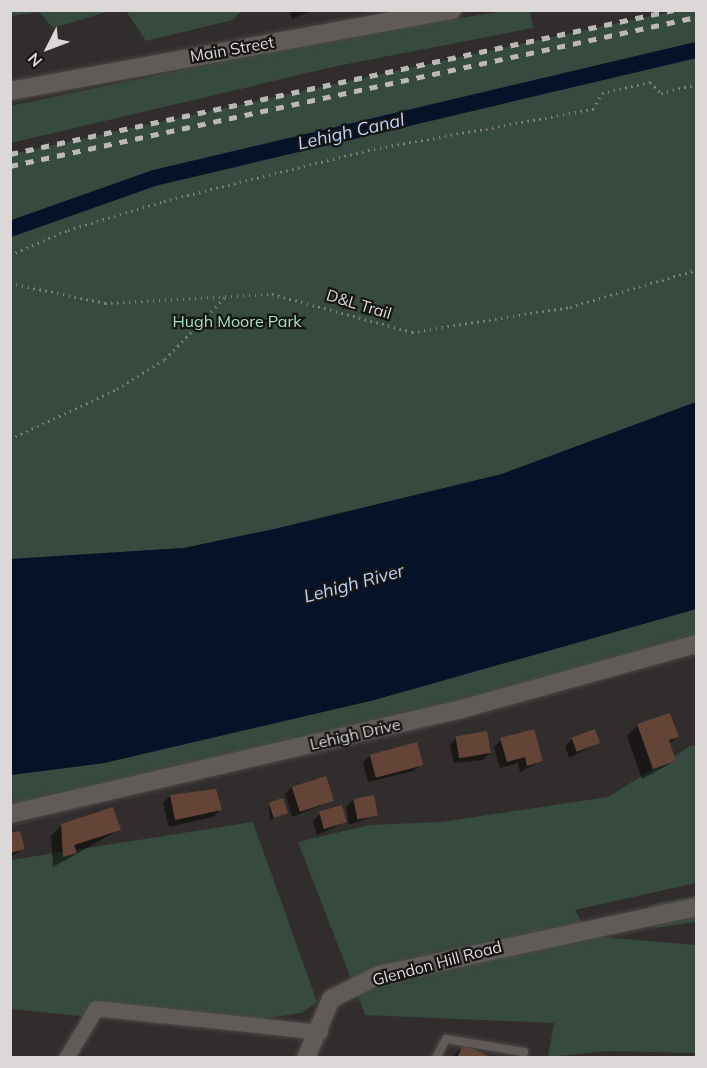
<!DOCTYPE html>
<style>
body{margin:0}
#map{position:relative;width:707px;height:1068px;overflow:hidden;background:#312d2c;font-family:Mulish,sans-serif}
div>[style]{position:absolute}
.green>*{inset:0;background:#364a3f}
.water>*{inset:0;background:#051228}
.shadow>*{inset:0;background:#0007}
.canal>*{height:16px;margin:-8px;padding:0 8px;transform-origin:8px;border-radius:8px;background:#051228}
.building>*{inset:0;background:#644437;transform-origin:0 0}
.path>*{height:3px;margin-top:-1.5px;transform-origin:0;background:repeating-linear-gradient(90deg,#817d7c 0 1.5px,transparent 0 6px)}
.roads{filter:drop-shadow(0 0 2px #4b4847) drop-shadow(0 0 2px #4b4847)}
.service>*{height:8px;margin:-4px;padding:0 4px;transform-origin:4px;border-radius:4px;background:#605b59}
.minor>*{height:15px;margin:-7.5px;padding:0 7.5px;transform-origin:7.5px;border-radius:7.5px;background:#605b59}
.tertiary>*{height:18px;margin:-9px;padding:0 9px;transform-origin:9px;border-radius:9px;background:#605b59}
.rail>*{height:4.5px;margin-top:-2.25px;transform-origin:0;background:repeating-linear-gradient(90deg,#bbb8b7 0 8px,transparent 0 16px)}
span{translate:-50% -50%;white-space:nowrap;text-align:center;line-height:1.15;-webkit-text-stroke:4.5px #181615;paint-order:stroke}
.street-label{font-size:16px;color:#dbd8d7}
.park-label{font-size:16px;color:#a1e1c0}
.water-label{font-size:18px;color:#bbd4fd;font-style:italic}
.frame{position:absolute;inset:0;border:12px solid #dbd8d7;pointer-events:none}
.north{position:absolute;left:18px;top:18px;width:60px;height:60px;-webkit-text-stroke:4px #181615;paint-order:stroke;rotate:228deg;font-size:16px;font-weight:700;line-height:24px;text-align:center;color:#dbd8d7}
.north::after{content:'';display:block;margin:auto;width:21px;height:27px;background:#dbd8d7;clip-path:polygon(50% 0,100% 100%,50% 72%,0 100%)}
</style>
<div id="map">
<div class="green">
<div style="clip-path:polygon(10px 11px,110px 10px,110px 11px,53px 28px,39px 12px,11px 16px)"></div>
<div style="clip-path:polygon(126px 11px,241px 11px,233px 20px,146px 41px)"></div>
<div style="clip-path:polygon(504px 11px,530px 11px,533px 28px,337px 66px,11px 143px,10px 106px,330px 39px)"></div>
<div style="clip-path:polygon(674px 11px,696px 11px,696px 402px,502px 474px,279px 528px,184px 548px,11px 559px,11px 154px)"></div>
<div style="clip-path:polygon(696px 609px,696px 644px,11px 814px,10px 775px,104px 763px,374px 700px)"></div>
<div style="clip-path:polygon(692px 745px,696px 747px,696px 883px,575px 910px,590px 936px,696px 945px,696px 1053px,609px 1051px,548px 1057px,554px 1023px,365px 1015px,298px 842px,370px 825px,441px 822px,608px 797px)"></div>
<div style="clip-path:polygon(253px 822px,317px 1002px,302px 1013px,198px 1028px,11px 1009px,11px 860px)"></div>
<div style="clip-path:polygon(696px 896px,696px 922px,655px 928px,650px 905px)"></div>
</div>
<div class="water">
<div style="clip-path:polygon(696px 402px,696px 609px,374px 700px,104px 763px,11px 775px,11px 559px,184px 548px,279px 528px,502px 474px)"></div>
</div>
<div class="shadow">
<div style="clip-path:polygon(290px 10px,313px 10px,292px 19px)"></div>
<div style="clip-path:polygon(638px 725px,677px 737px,669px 744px,675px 761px,642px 779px,627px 736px)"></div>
<div style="clip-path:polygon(457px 738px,490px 753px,483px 760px,454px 763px,450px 745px)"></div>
<div style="clip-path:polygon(572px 739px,598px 743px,569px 758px,565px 746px)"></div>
<div style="clip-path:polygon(501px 740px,541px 761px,520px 772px,518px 763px,500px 768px,494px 747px)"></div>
<div style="clip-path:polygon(370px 755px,421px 764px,414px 771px,368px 782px,363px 762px)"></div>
<div style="clip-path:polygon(292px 787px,332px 801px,292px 817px,285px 794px)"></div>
<div style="clip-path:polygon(215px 790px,220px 810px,213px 817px,169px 827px,163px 803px,170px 796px)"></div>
<div style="clip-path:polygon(353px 800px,376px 815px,349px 825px,346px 807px)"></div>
<div style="clip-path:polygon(269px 804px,286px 812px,270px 820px)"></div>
<div style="clip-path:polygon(320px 814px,346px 822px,317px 835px,313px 821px)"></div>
<div style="clip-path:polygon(62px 825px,119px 830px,53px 867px,51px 836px)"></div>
<div style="clip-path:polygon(10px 835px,23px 849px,10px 857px)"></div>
<div style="clip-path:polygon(463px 1046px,489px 1058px,452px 1058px)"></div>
</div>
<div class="canal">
<div style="left:10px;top:229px;width:153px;rotate:-19.5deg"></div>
<div style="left:154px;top:178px;width:557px;rotate:-13.29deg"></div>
</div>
<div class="building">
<div style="clip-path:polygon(670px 713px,679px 737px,669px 740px,676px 761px,653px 769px,637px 724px)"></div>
<div style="clip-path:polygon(534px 729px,543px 761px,527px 766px,525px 757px,507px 762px,500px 738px)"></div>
<div style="left:595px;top:729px;width:15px;height:25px;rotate:70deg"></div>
<div style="left:487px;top:731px;width:22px;height:32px;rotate:80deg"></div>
<div style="left:417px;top:742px;width:24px;height:49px;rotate:75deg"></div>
<div style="left:326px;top:776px;width:26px;height:36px;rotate:72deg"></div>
<div style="clip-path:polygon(216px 789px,222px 810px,175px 820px,170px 795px)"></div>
<div style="left:374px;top:795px;width:21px;height:21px;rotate:79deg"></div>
<div style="left:283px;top:798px;width:16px;height:15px;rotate:72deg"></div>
<div style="left:342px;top:805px;width:18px;height:24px;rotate:74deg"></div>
<div style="clip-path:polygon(113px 807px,121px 830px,74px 845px,77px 853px,63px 857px,61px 824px)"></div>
<div style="clip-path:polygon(20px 831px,25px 849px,10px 853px,10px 833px)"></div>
<div style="clip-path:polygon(463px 1044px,493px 1058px,457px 1058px)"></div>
</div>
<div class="path">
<div style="left:10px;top:255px;width:63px;rotate:-23.3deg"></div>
<div style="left:68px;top:230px;width:100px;rotate:-16.8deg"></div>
<div style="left:164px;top:201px;width:210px;rotate:-14deg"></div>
<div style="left:368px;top:150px;width:229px;rotate:-10.3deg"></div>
<div style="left:593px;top:109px;width:18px;rotate:-61deg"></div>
<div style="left:602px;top:93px;width:49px;rotate:-12.9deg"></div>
<div style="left:650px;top:82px;width:16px;rotate:45deg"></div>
<div style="left:661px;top:93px;width:36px;rotate:-14deg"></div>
<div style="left:10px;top:283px;width:97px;rotate:11.9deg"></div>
<div style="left:105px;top:303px;width:167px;rotate:-3.1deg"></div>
<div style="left:272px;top:294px;width:145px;rotate:15.2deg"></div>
<div style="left:412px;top:332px;width:160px;rotate:-9deg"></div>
<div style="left:570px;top:307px;width:131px;rotate:-16.4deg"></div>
<div style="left:10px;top:439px;width:118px;rotate:-25deg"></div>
<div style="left:117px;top:389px;width:57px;rotate:-32deg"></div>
<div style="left:165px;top:359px;width:86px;rotate:-45.9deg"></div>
</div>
<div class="roads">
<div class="service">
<div style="left:436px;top:1058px;width:21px;rotate:-62deg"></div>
<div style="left:446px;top:1039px;width:79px;rotate:9.5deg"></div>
<div style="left:524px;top:1052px;width:6px;rotate:108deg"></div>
</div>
<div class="minor">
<div style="left:66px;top:1058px;width:58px;rotate:-59deg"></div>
<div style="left:96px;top:1008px;width:225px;rotate:6.1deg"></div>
</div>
<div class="tertiary">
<div style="left:10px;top:91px;width:450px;rotate:-10.4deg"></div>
<div style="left:10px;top:814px;width:460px;rotate:-13.1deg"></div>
<div style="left:458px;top:710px;width:247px;rotate:-15.5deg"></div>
<div style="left:306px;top:1058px;width:64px;rotate:-67deg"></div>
<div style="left:331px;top:999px;width:54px;rotate:-26.6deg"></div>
<div style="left:379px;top:975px;width:324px;rotate:-12.1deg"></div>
</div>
</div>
<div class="rail">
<div style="left:10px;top:154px;width:679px;rotate:-12.24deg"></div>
<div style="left:10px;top:166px;width:702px;rotate:-12.25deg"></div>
</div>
<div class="street-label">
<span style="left:232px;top:49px;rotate:-10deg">Main Street</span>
<span style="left:359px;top:304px;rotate:17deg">D&amp;L Trail</span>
<span style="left:355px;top:734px;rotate:-13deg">Lehigh Drive</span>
<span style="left:437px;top:963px;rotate:-15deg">Glendon Hill Road</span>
</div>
<div class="park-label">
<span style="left:237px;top:321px">Hugh Moore Park</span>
</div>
<div class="water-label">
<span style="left:351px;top:132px;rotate:-13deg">Lehigh Canal</span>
<span style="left:354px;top:584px;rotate:-15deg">Lehigh River</span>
</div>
<div class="frame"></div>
<div class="north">N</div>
</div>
